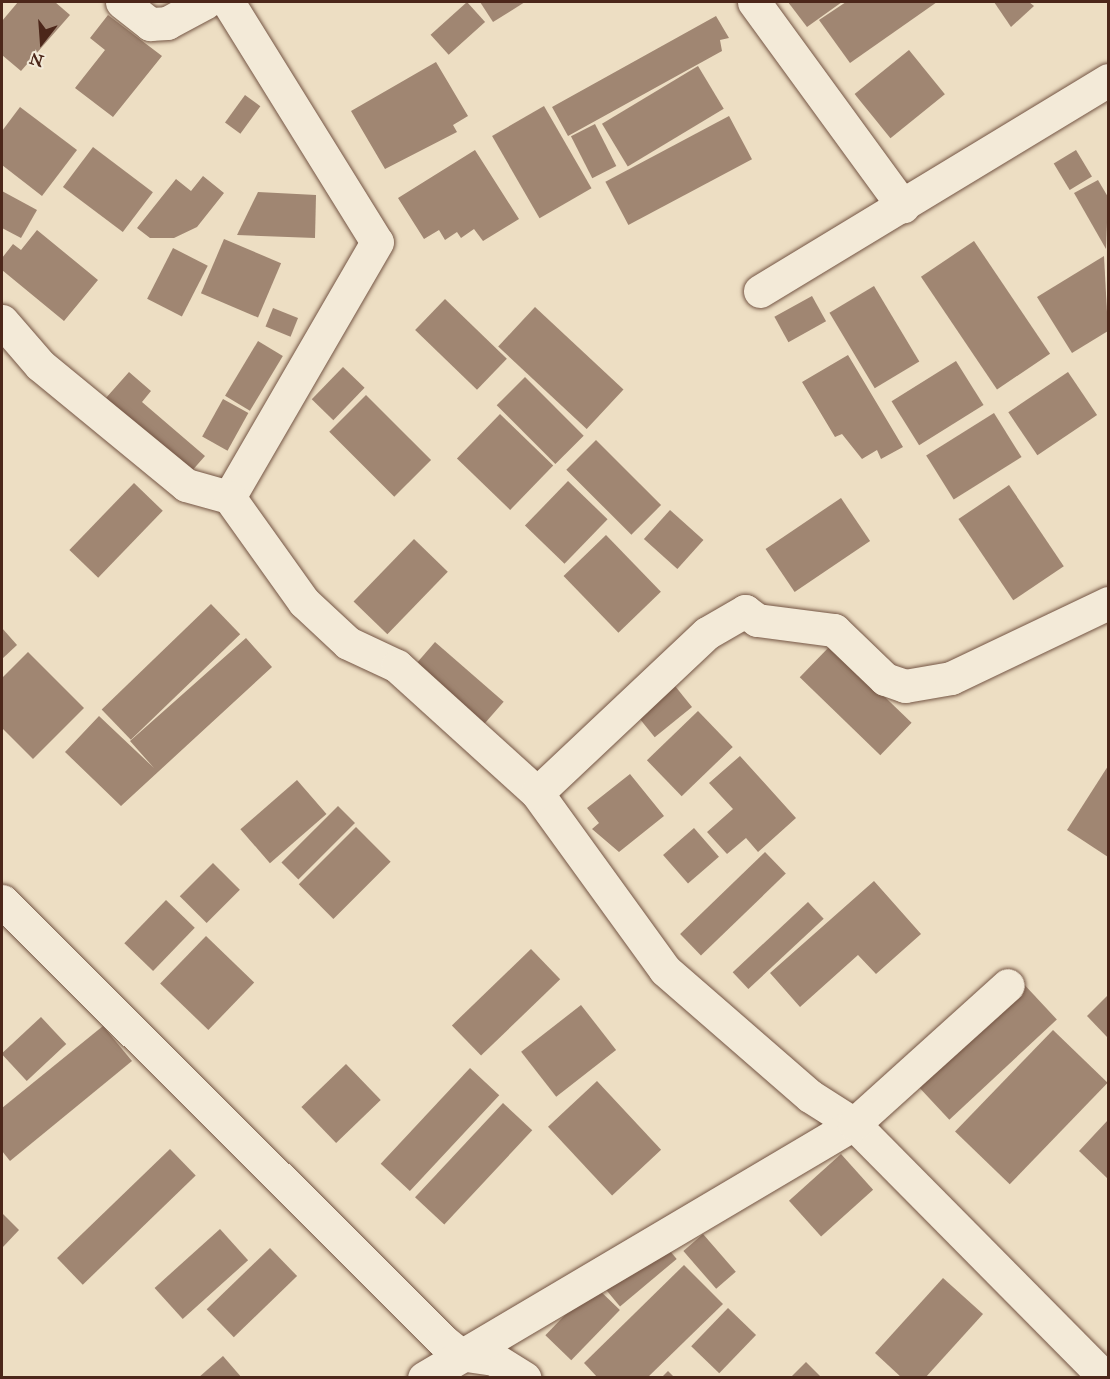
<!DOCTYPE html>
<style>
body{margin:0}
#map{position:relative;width:1110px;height:1379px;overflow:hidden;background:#eddec3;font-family:"IM FELL Great Primer",serif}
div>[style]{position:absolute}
.building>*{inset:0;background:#a08672;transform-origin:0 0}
.roads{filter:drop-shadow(0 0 2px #745544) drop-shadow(0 0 2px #745544)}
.minor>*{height:33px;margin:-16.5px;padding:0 16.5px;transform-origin:16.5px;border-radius:16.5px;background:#f3ead8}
span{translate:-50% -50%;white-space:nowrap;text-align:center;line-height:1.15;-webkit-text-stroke:4.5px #f3ead8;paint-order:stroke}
.frame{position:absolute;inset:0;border:3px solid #4c271a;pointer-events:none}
.north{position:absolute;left:12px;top:12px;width:60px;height:60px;-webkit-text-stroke:4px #f3ead8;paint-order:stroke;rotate:197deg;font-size:16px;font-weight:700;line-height:24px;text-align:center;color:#4c271a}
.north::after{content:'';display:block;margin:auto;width:21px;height:27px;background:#4c271a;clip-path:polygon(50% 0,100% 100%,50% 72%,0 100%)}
</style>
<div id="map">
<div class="building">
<div style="clip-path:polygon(18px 2px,55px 2px,70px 15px,21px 71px,2px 55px,2px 21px)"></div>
<div style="left:467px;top:2px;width:27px;height:49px;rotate:48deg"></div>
<div style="clip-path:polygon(480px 2px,525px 2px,493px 22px)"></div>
<div style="clip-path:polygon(788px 2px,842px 2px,807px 27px)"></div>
<div style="clip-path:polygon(846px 2px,937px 2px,850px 63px,819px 20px)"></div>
<div style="clip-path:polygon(994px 2px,1029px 2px,1034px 6px,1011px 27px)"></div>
<div style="clip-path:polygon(108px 15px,162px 56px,113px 117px,75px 88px,105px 50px,90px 38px)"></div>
<div style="clip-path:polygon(716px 16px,729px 38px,720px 40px,722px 51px,568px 136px,552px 107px)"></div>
<div style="left:909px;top:50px;width:57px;height:70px;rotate:51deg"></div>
<div style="clip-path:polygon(436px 62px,468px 116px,453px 125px,457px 132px,385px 169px,351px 111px)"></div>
<div style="left:698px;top:66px;width:50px;height:112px;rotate:59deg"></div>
<div style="left:245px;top:95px;width:19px;height:34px;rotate:36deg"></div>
<div style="left:544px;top:106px;width:95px;height:60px;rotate:60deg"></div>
<div style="clip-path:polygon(20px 107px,77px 150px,42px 196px,2px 165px,2px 131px)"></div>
<div style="left:729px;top:116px;width:49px;height:140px;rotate:62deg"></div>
<div style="left:595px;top:124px;width:47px;height:27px;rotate:63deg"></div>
<div style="left:93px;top:147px;width:75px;height:50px;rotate:37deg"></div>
<div style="clip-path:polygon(475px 150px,519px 219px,483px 241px,474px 229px,461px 238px,457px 232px,445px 240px,439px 230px,424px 239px,398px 198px)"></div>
<div style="left:1076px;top:150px;width:31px;height:26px;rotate:59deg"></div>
<div style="clip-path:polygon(203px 176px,224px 193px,197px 227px,174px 238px,150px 238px,137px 228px,176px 179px,191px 191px)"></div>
<div style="clip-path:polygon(1098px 180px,1108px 197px,1106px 249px,1074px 193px)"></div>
<div style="clip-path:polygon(2px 191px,37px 210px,21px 238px,2px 228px)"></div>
<div style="clip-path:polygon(258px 192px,316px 195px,315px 238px,237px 235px)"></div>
<div style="clip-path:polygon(37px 230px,98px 280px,64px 321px,2px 270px,2px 258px,13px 244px,21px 250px)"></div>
<div style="left:224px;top:239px;width:62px;height:59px;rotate:23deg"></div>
<div style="left:974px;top:241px;width:136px;height:64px;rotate:56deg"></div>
<div style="left:173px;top:248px;width:39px;height:57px;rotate:27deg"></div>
<div style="clip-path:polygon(1104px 256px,1108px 331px,1072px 353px,1037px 297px)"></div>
<div style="left:874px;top:286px;width:88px;height:52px;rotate:59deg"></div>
<div style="left:812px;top:296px;width:29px;height:43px;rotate:61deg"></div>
<div style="left:445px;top:299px;width:86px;height:43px;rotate:44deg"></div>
<div style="left:535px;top:307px;width:121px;height:54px;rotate:43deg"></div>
<div style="left:273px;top:308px;width:27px;height:20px;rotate:22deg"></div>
<div style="left:258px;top:341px;width:29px;height:64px;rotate:31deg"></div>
<div style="clip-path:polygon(848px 355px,903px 447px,881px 459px,877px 450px,862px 459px,842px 434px,835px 437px,802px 382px)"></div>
<div style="left:956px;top:361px;width:52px;height:76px;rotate:58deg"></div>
<div style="left:343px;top:367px;width:30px;height:45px;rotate:44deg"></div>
<div style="clip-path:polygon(129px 372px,151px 391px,142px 402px,205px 456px,190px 473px,105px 399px)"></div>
<div style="left:1068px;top:372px;width:52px;height:72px;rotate:56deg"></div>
<div style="left:525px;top:377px;width:83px;height:40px;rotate:45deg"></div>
<div style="left:366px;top:395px;width:92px;height:52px;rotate:45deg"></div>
<div style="left:223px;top:399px;width:29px;height:43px;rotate:29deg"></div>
<div style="left:994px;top:413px;width:52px;height:80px;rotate:58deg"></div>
<div style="left:500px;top:414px;width:74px;height:62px;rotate:44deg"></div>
<div style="left:596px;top:440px;width:92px;height:42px;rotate:45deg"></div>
<div style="left:568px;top:481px;width:55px;height:62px;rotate:44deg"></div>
<div style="left:134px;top:483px;width:40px;height:93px;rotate:44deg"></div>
<div style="left:1009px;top:485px;width:98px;height:61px;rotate:56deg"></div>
<div style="left:841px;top:498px;width:52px;height:91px;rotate:56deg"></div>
<div style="left:670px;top:510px;width:45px;height:39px;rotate:42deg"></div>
<div style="left:606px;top:535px;width:79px;height:59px;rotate:46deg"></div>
<div style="left:414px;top:539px;width:47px;height:87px;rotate:44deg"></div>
<div style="left:211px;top:604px;width:42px;height:152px;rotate:46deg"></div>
<div style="clip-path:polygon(2px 628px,17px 645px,2px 659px)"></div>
<div style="clip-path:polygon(246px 638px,272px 667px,121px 806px,65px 752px,99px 716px,154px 768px,130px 741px)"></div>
<div style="left:435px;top:642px;width:91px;height:34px;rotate:41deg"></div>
<div style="left:831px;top:645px;width:112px;height:45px;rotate:44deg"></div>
<div style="clip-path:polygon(28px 652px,84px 708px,33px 759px,2px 728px,2px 678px)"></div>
<div style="left:675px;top:686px;width:27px;height:48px;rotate:51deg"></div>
<div style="left:698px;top:711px;width:50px;height:71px;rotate:46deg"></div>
<div style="clip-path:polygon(740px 756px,796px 818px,758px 852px,746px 838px,727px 854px,707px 832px,733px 809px,709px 783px)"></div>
<div style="clip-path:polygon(1108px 766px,1108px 857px,1067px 830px)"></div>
<div style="clip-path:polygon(630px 774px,664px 816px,619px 852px,592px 829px,599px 823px,587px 808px)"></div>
<div style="left:297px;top:780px;width:45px;height:75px;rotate:49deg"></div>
<div style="left:338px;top:806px;width:24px;height:80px;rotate:45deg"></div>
<div style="left:356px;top:827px;width:49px;height:81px;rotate:45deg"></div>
<div style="left:694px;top:828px;width:38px;height:41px;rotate:49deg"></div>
<div style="left:765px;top:852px;width:30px;height:118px;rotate:46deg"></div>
<div style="left:213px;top:863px;width:38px;height:47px;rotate:45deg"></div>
<div style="clip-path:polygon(874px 881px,921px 934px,876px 974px,858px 955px,800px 1007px,770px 973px)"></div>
<div style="left:166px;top:900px;width:40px;height:60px;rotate:44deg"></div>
<div style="left:808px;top:902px;width:23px;height:103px;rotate:47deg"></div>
<div style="left:206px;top:936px;width:67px;height:66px;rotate:44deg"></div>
<div style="left:531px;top:949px;width:42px;height:110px;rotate:46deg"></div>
<div style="left:1020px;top:980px;width:54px;height:147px;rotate:47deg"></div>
<div style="clip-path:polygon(1108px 995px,1108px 1038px,1087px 1016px)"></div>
<div style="left:581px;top:1005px;width:57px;height:76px;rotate:52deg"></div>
<div style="left:41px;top:1017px;width:37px;height:54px;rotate:47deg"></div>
<div style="clip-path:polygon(103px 1026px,132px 1061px,10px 1161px,2px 1151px,2px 1108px)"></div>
<div style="left:1053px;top:1030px;width:76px;height:141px;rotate:44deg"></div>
<div style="left:346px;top:1064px;width:50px;height:62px;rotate:46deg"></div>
<div style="left:470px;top:1068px;width:40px;height:131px;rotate:43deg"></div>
<div style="left:597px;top:1081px;width:94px;height:67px;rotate:47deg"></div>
<div style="left:503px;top:1103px;width:40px;height:129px;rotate:43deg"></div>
<div style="clip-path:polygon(1108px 1120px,1108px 1179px,1079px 1151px)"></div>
<div style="left:170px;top:1149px;width:37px;height:157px;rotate:46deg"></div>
<div style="left:841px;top:1154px;width:48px;height:70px;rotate:48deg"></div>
<div style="clip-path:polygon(2px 1213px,19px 1230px,2px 1248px)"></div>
<div style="left:220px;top:1229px;width:42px;height:88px;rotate:48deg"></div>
<div style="left:703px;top:1234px;width:50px;height:26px;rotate:49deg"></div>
<div style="left:660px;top:1239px;width:26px;height:74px;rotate:50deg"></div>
<div style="left:270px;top:1248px;width:39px;height:88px;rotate:46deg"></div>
<div style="clip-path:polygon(684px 1265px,723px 1304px,647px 1378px,598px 1378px,584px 1363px)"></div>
<div style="clip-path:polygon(943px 1278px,983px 1314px,925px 1378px,902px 1378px,875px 1353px)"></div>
<div style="left:594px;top:1285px;width:36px;height:70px;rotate:44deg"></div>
<div style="left:728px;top:1308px;width:39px;height:53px;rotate:44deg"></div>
<div style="clip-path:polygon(223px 1356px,242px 1378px,198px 1378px)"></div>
<div style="clip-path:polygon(806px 1362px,822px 1378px,790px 1378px)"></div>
<div style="clip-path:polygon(668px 1371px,675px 1378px,661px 1378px)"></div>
</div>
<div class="roads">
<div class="minor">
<div style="left:122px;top:2px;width:36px;rotate:38deg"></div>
<div style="left:150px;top:24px;width:17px;rotate:-3deg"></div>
<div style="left:167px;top:23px;width:44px;rotate:-28.3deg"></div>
<div style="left:228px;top:2px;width:282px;rotate:58.2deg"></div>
<div style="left:377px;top:242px;width:295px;rotate:120.1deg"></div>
<div style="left:754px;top:2px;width:253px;rotate:53.9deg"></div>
<div style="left:760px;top:291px;width:407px;rotate:-31.2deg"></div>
<div style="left:2px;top:321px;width:58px;rotate:49.2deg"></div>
<div style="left:40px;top:365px;width:189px;rotate:39.4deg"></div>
<div style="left:186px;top:485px;width:45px;rotate:15.6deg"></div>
<div style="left:229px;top:497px;width:129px;rotate:54.5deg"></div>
<div style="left:304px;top:602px;width:60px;rotate:43deg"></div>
<div style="left:348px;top:643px;width:54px;rotate:25.1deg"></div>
<div style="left:397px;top:666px;width:189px;rotate:42.2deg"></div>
<div style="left:537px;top:793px;width:218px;rotate:54.1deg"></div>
<div style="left:665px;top:970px;width:192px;rotate:41deg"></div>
<div style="left:810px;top:1096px;width:52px;rotate:32.5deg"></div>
<div style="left:854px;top:1124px;width:357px;rotate:45.3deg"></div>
<div style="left:537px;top:793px;width:233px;rotate:-43.3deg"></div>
<div style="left:707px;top:633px;width:44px;rotate:-30.1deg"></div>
<div style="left:745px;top:611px;width:15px;rotate:37deg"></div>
<div style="left:757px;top:620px;width:78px;rotate:7.4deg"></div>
<div style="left:834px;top:630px;width:71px;rotate:43.9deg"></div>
<div style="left:885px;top:679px;width:21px;rotate:19deg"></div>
<div style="left:905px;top:686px;width:47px;rotate:-9.9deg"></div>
<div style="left:951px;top:678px;width:174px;rotate:-25.5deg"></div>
<div style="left:2px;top:901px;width:622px;rotate:44.93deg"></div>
<div style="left:442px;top:1340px;width:22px;rotate:39deg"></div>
<div style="left:459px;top:1354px;width:35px;rotate:8deg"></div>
<div style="left:494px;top:1359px;width:36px;rotate:32deg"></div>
<div style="left:424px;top:1378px;width:499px;rotate:-30.6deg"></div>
<div style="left:854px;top:1124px;width:207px;rotate:-42.1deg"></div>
</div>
</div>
<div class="frame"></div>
<div class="north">N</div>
</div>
